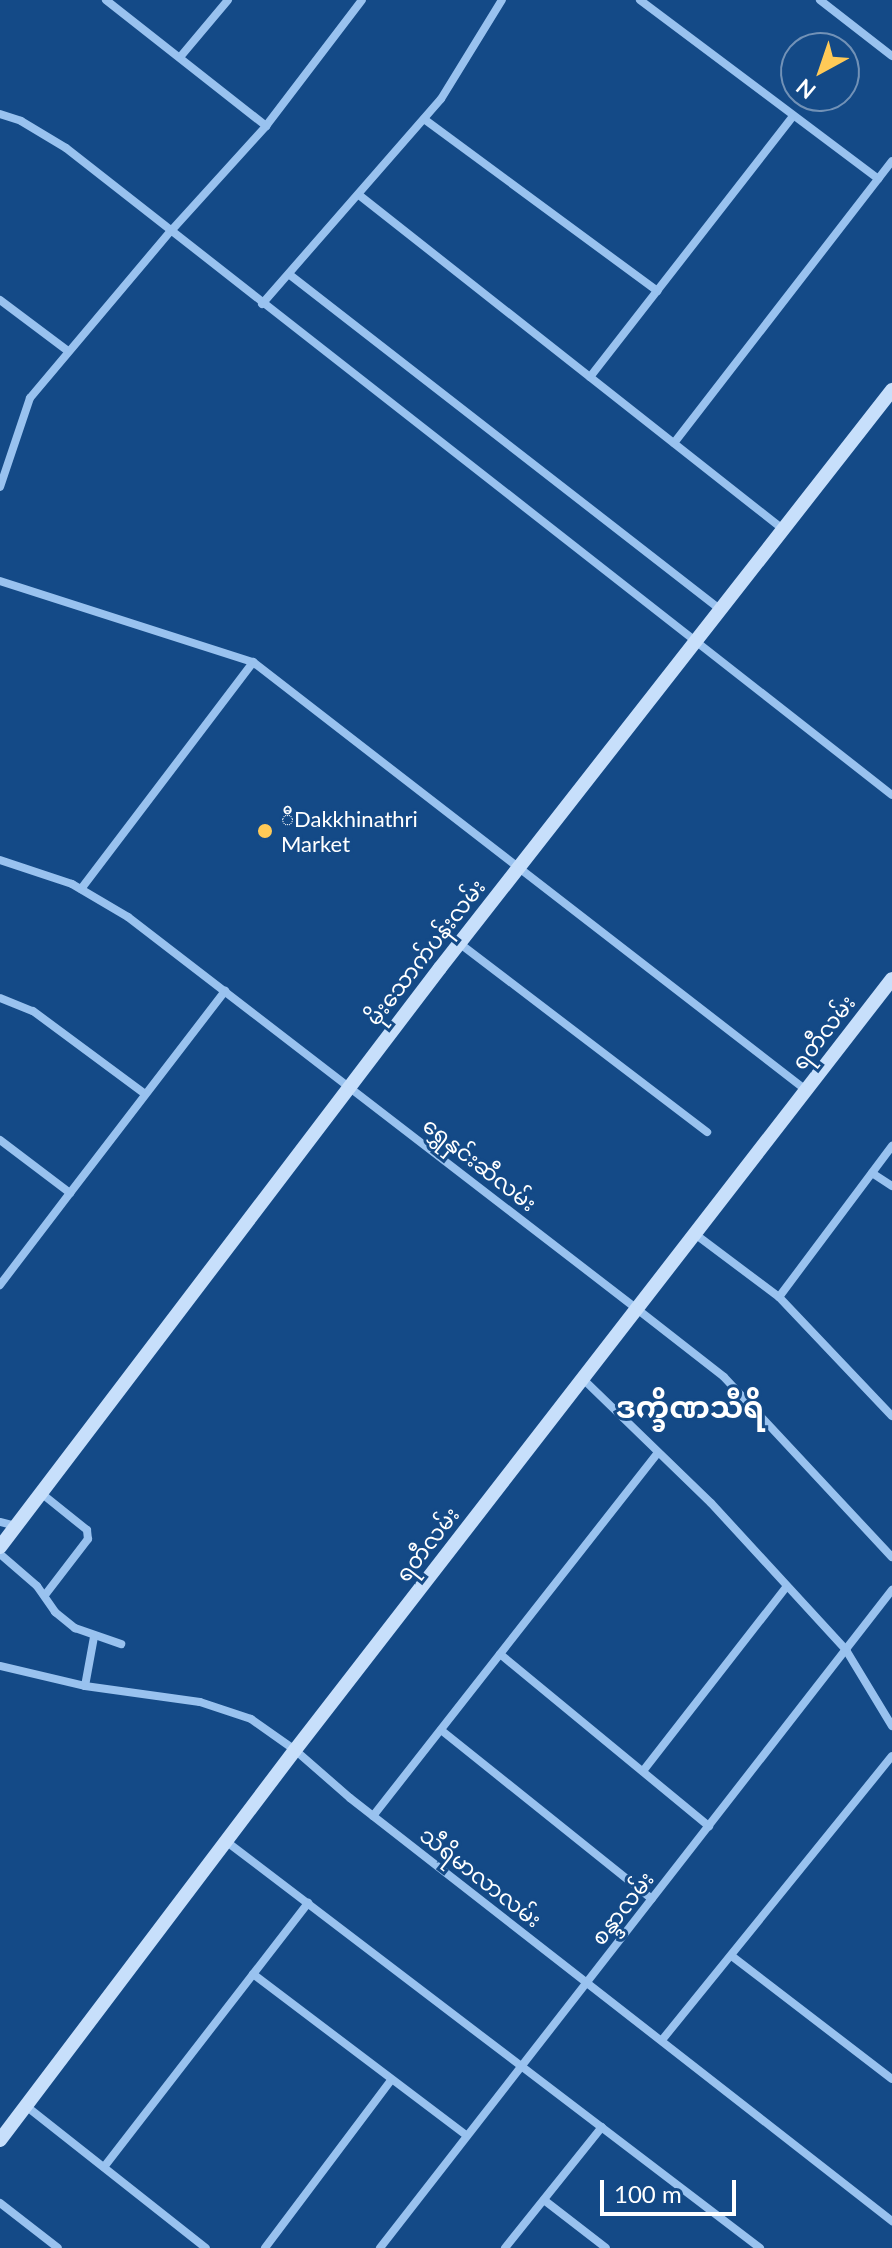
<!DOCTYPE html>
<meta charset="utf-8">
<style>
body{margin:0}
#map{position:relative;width:892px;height:2248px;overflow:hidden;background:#144a87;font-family:Lato,"Noto Sans Myanmar",sans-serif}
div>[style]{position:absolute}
.street>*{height:8px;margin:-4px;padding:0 4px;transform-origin:4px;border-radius:4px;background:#99c2ef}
.secondary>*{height:14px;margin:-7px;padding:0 7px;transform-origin:7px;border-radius:7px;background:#c7dffb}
.dots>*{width:22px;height:22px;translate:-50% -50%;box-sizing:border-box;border:4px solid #144a87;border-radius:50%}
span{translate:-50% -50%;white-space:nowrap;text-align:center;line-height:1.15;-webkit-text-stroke:6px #144a87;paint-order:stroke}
.poi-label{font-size:22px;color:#fff}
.left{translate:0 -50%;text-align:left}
.street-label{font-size:22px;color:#fff}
.district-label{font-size:30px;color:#fff;font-weight:700}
.north{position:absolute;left:780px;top:32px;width:80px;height:80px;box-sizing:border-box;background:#144a87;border:2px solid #7292b7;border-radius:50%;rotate:220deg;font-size:22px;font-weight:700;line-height:32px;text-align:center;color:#fff}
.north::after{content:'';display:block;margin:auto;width:28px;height:36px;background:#ffca57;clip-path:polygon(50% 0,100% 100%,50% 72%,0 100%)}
.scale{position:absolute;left:600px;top:2180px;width:136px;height:36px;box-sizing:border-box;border:4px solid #fff;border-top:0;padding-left:10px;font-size:24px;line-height:28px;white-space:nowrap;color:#fff;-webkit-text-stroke:6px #144a87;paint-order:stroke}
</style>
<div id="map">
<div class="street">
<div style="left:106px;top:0;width:204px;rotate:38.2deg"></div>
<div style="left:640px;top:0;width:298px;rotate:36.9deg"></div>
<div style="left:820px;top:0;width:91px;rotate:37.9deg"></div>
<div style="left:181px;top:56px;width:73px;rotate:-50deg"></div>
<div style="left:0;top:114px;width:22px;rotate:18deg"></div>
<div style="left:21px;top:121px;width:52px;rotate:31deg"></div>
<div style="left:66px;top:148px;width:1049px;rotate:38.07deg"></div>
<div style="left:424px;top:119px;width:290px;rotate:36.4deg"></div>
<div style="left:359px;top:195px;width:541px;rotate:38.25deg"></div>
<div style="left:290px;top:275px;width:546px;rotate:37.86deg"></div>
<div style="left:0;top:300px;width:85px;rotate:36.9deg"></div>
<div style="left:262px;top:304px;width:272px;rotate:-48.9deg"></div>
<div style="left:441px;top:99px;width:116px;rotate:-58.4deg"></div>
<div style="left:590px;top:377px;width:331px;rotate:-52.1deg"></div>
<div style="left:674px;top:443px;width:356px;rotate:-52.3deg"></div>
<div style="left:0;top:487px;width:94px;rotate:-71.4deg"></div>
<div style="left:30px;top:398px;width:217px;rotate:-49.9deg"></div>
<div style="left:170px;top:232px;width:143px;rotate:-47.8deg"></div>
<div style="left:266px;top:126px;width:158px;rotate:-52.7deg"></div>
<div style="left:0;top:581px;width:266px;rotate:17.8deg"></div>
<div style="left:0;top:860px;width:76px;rotate:18.4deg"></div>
<div style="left:72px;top:884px;width:65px;rotate:30.5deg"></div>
<div style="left:128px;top:917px;width:642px;rotate:37.6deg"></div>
<div style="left:637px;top:1309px;width:110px;rotate:38deg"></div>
<div style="left:724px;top:1377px;width:246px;rotate:47deg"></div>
<div style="left:81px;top:889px;width:285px;rotate:-52.8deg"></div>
<div style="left:253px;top:662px;width:699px;rotate:37.74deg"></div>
<div style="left:459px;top:943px;width:312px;rotate:37.3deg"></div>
<div style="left:0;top:998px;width:35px;rotate:22deg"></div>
<div style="left:33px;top:1011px;width:139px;rotate:36.5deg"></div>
<div style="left:0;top:1140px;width:88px;rotate:37.1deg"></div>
<div style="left:70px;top:1193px;width:116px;rotate:127.3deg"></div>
<div style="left:872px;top:1173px;width:24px;rotate:33deg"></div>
<div style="left:70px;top:1193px;width:255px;rotate:-52.5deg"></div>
<div style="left:695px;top:1234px;width:105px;rotate:36.9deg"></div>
<div style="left:779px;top:1297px;width:164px;rotate:46.5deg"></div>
<div style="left:779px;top:1297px;width:189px;rotate:-53.2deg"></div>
<div style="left:583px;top:1379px;width:178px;rotate:44.1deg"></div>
<div style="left:711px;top:1503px;width:200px;rotate:47.4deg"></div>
<div style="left:846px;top:1650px;width:89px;rotate:58.8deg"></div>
<div style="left:41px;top:1493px;width:59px;rotate:38.8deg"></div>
<div style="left:87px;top:1530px;width:9px;rotate:84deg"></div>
<div style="left:88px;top:1539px;width:71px;rotate:127.5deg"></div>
<div style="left:0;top:1522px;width:16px;rotate:14deg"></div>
<div style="left:0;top:1554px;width:49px;rotate:40.9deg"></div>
<div style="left:37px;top:1586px;width:32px;rotate:55deg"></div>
<div style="left:55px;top:1612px;width:26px;rotate:39deg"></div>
<div style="left:75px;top:1628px;width:49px;rotate:19.2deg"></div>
<div style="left:500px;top:1654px;width:271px;rotate:39.5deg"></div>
<div style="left:0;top:1666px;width:87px;rotate:13.2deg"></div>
<div style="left:85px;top:1686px;width:116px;rotate:7.9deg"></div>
<div style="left:200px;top:1702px;width:54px;rotate:18.4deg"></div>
<div style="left:251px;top:1719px;width:54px;rotate:35.2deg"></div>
<div style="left:295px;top:1750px;width:73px;rotate:41.1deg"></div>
<div style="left:350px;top:1798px;width:688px;rotate:37.97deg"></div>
<div style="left:85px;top:1686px;width:50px;rotate:-79.6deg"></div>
<div style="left:441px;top:1730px;width:270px;rotate:38.7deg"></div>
<div style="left:643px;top:1771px;width:234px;rotate:-52.1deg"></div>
<div style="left:373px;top:1816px;width:462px;rotate:-51.9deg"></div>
<div style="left:227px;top:1842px;width:670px;rotate:37.3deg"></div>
<div style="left:733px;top:1957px;width:200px;rotate:37.5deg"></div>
<div style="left:253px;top:1974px;width:268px;rotate:37.1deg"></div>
<div style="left:662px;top:2040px;width:365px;rotate:-51deg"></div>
<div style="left:26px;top:2106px;width:229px;rotate:38.3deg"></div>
<div style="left:104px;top:2167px;width:334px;rotate:-52.3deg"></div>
<div style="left:544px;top:2200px;width:78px;rotate:37.7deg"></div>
<div style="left:0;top:2203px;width:73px;rotate:37.8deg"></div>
<div style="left:265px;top:2248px;width:210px;rotate:-53.1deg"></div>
<div style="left:380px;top:2248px;width:834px;rotate:-52.11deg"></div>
<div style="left:505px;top:2248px;width:155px;rotate:-51.3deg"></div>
</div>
<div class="secondary">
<div style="left:0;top:1547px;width:727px;rotate:-52.77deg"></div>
<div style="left:440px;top:968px;width:734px;rotate:-51.97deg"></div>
<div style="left:0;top:2140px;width:489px;rotate:-52.9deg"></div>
<div style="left:295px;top:1750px;width:975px;rotate:-52.25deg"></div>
</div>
<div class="dots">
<div style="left:265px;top:831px;background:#ffca57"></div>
</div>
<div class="poi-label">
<span class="left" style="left:281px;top:831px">ီDakkhinathri<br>Market</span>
</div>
<div class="street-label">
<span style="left:425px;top:952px;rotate:-52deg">မိုးသောက်ပန်းလမ်း</span>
<span style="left:823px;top:1032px;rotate:-52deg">ရတီလမ်း</span>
<span style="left:480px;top:1164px;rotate:38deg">ရွှေနှင်းဆီလမ်း</span>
<span style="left:427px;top:1544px;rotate:-52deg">ရတီလမ်း</span>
<span style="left:481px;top:1877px;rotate:38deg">သီရိမာလာလမ်း</span>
<span style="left:622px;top:1908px;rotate:-52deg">စန္ဒာလမ်း</span>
</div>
<div class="district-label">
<span style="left:690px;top:1406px">ဒက္ခိဏသီရိ</span>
</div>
<div class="north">N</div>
<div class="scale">100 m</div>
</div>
